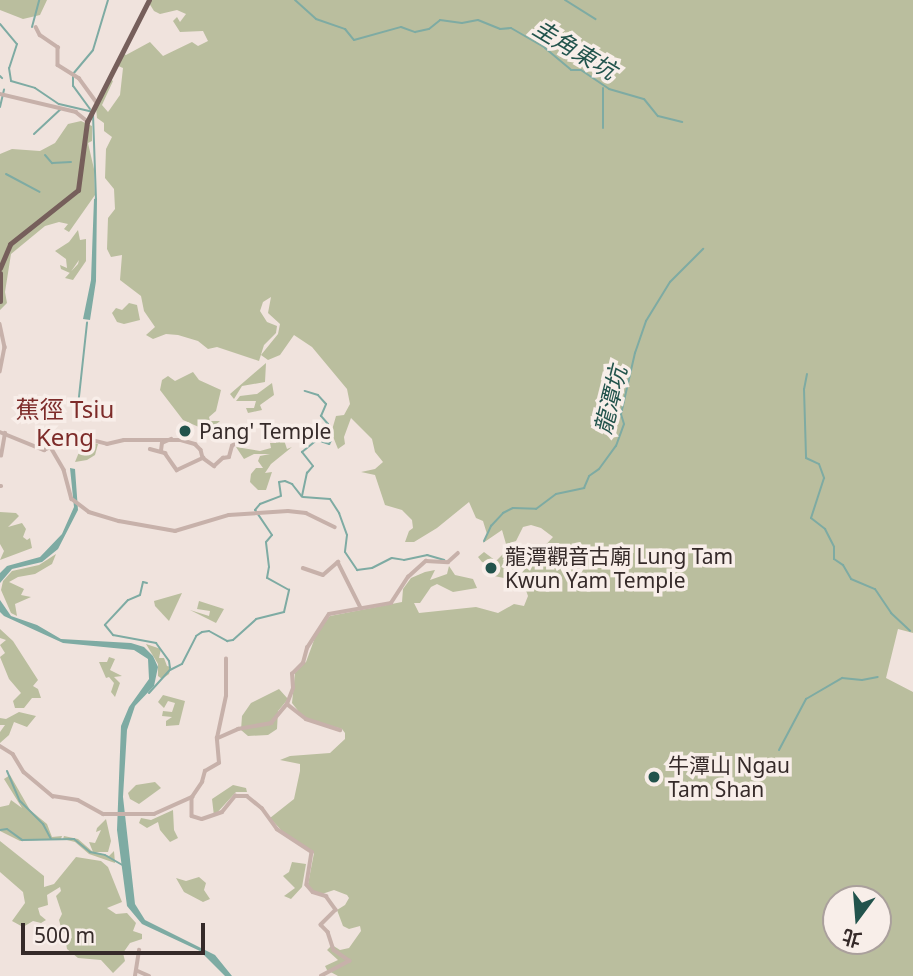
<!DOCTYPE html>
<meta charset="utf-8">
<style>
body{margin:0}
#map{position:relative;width:913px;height:976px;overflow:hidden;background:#f0e3dd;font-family:"Noto Sans","Noto Sans TC",sans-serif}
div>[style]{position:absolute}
.green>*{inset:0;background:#babe9e}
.water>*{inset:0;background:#7eaba3}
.stream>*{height:2px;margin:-1px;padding:0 1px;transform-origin:1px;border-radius:1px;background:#7eaba3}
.minor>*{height:3.5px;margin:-1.75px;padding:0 1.75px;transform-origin:1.75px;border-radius:1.75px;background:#c7b1aa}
.major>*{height:5px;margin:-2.5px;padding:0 2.5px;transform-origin:2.5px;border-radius:2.5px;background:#765f5b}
.dots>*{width:19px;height:19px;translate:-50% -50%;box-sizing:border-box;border:4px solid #f8eee9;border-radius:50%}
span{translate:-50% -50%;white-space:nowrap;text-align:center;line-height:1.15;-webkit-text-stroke:7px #f8eee9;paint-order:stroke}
.poi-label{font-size:21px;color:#352a29}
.left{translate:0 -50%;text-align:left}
.water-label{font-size:23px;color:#22534c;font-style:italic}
.quarter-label{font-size:24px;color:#7d2b29}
.north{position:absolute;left:822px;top:885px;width:70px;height:70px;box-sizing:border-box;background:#f8eee9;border:2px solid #aaa09c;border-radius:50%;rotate:196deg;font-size:19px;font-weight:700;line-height:28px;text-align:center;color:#352a29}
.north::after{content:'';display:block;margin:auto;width:24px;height:32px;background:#22534c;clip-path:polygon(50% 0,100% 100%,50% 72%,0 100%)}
.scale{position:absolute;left:21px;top:923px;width:184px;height:32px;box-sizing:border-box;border:4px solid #352a29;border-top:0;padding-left:9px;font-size:21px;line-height:24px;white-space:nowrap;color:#352a29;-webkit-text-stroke:5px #f8eee9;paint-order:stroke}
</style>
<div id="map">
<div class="green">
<div style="clip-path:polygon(0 0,47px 0,40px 15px,23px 19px,0 10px)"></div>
<div style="clip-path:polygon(evenodd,152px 0,913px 0,913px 633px,898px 629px,886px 678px,913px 692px,913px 976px,338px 976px,327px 970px,325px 966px,338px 960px,327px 950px,332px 945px,340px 950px,349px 948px,361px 931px,360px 926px,349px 929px,343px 926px,337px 910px,345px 905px,349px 898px,347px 895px,334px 890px,322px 894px,313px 892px,308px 884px,314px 853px,282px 831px,270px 818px,294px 799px,300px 771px,300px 764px,280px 760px,290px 756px,330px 753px,345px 739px,345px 733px,342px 729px,307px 719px,299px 712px,292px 703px,295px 673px,306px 662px,317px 632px,330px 616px,402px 602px,403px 589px,411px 578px,425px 572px,435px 570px,430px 580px,447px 574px,449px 566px,455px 575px,473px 579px,477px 588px,453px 592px,437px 584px,431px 587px,420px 603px,414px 603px,419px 613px,476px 607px,498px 613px,514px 604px,524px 606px,528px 596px,523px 582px,494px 576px,493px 564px,482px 562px,478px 557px,484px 552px,496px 561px,503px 554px,516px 556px,524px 549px,532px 554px,541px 550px,553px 537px,541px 528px,531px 525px,523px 527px,516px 541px,506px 544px,502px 530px,483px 543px,487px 534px,483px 521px,476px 518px,469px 502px,437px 528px,414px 542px,405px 542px,409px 531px,413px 528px,412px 520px,402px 510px,385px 505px,375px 475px,361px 472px,375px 469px,383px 462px,375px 452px,372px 439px,351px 418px,344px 437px,345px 444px,338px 449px,334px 439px,332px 430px,336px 416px,344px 415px,350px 404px,347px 389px,312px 347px,294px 335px,280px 355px,268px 360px,261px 355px,278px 334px,280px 324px,268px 313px,271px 297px,263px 302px,260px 311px,267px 322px,277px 326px,276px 333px,264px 345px,259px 361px,217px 347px,208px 349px,198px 341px,178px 335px,166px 334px,153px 339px,146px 335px,155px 327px,144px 311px,141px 296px,120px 280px,122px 255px,111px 257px,107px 249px,108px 218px,115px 209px,114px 189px,105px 178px,106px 149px,112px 137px,104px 131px,104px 123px,97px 118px,96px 108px,110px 79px,113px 81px,102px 105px,108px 112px,120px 95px,123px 68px,116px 65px,122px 53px,126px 55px,150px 42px,163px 56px,192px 42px,198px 46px,208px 41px,203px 31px,180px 32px,173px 21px,177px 17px,180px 22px,186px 14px,177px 10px,160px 14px,154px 11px,149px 3px,152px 0,836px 899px,878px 899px,878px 941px,836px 941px,836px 899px)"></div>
<div style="clip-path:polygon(81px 121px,92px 126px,92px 141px,88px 143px,94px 169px,95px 195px,69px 232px,64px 229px,68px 224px,59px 222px,45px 226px,11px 254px,5px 292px,7px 303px,0 310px,0 154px,12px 149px,40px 151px,55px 143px,68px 124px)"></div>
<div style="clip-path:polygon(78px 230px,80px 240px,86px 239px,86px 261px,73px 280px,65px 278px,78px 264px,79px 260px,70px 273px,61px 269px,60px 265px,67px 268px,66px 259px,55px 251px,69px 242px)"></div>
<div style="clip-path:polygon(129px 303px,137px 305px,140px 320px,124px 324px,117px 322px,112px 313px,116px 308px,122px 310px)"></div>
<div style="clip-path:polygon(266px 363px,265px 382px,242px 386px,234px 399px,230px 394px)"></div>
<div style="clip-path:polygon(193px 372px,199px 380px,221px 390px,216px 411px,209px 417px,210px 421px,220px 421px,212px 428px,208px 427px,210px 432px,183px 420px,160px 390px,162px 380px,168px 376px,175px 381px)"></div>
<div style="clip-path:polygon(272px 383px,274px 395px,260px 405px,262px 410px,248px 413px,246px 408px,254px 408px,256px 401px,236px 401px,240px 396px,257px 394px)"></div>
<div style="clip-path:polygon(277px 438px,284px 440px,287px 449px,292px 447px,271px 464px,265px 473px,272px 472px,266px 490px,258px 490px,250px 482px,251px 474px,256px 468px,263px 468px,258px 461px,260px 456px,270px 454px,254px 454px,244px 459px,236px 447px,260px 451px,271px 448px,270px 443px,276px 443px)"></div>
<div style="clip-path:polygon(84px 440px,98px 444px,95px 455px,87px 460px,75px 462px)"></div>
<div style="clip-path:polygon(0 512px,16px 513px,19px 516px,8px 527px,22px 523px,26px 529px,23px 537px,27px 540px,30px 538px,32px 548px,0 560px,4px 551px,0 544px)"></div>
<div style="clip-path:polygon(56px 554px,52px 564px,35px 574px,18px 577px,9px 582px,24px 589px,21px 595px,31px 597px,15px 604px,17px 616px,11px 613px,1px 590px,3px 581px,12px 571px,39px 565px)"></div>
<div style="clip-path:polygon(182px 593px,169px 621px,155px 606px,154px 601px)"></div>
<div style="clip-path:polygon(199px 601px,224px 609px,216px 623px,190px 610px,209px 616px,210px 611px,197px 609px)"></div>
<div style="clip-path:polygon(0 629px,13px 641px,38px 680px,33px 686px,38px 689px,41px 698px,32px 698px,24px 708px,15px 708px,13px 701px,21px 693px,9px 679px,0 657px,5px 653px,0 645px,6px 640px,0 638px)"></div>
<div style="clip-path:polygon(146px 644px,161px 649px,159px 658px,164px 658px,167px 666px,171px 667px,169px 674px,162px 679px,158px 676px,158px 664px)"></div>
<div style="clip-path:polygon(109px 657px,115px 659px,110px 670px,122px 676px,114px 677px,120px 683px,115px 697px,111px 692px,114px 683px,109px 677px,106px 678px,99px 662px,107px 662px)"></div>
<div style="clip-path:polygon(279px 689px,288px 699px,278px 711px,277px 729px,268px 735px,248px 736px,241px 730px,242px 716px,251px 703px)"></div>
<div style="clip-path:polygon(163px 695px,185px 701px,179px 725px,166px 726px,166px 721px,172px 717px,162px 716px,163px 711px,172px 712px,175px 703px,168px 701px,164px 708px,158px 702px)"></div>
<div style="clip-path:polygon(19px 712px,36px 716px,27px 727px,14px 722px,9px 735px,0 743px,0 732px,5px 725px,0 725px,0 718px,6px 719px)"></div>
<div style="clip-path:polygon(10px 775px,30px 810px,47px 824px,52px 837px,62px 836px,61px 839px,20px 841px,0 831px,0 807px,9px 805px,11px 800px,22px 808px,4px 779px)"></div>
<div style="clip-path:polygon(155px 782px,161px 788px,139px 804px,130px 799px,128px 793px,136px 785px)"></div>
<div style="clip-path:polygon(233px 785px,246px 788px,247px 792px,236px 792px,214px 816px,212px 799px)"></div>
<div style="clip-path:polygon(173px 810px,174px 830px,178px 838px,170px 842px,160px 830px,158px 822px,147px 828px,139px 823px,141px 818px,151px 820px)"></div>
<div style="clip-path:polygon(106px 819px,111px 841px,108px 852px,95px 852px,109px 856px,114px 851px,115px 863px,89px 854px,75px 842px,63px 839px,64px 836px,78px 839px,93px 852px,89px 842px,95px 843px,101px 830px,96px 832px,97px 828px)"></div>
<div style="clip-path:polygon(0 841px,44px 876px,44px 887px,54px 884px,76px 857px,101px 861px,108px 867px,122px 902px,107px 908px,116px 914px,127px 913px,136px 923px,133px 931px,142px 934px,142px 939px,130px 943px,123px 953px,125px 961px,113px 973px,101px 960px,78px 958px,67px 949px,66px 943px,72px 937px,62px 931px,59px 920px,62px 914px,56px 896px,61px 891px,60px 887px,47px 895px,48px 905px,38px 908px,40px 915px,46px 920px,41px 923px,33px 921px,23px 927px,12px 921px,25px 903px,23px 892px,0 872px)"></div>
<div style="clip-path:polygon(292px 862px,306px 864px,302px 887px,291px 899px,284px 896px,295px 888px,283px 876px,289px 872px)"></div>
<div style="clip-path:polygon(199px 877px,206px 883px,204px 890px,210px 899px,203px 902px,184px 892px,176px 878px,186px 881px)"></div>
</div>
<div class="water">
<div style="clip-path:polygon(97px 198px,96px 281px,90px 320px,83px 319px,91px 280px,94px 199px)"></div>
<div style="clip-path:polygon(70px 468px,75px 469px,78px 510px,58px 549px,42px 562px,12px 569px,0 583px,0 573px,7px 566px,40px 557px,62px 534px,74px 507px)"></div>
<div style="clip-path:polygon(0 600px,11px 616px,37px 625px,61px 639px,131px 643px,144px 647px,153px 656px,158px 667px,154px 686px,135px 706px,127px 730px,123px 797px,135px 904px,145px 920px,215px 955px,232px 976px,225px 976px,200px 951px,142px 924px,127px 906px,117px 830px,121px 726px,129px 707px,149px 679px,148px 659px,134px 650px,63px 643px,4px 616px,0 612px)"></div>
</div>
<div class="stream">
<div style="left:295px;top:0;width:28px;rotate:42deg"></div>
<div style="left:316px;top:19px;width:31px;rotate:19deg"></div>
<div style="left:345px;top:29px;width:14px;rotate:51deg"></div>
<div style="left:354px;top:40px;width:49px;rotate:-15.5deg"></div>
<div style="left:401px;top:27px;width:15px;rotate:20deg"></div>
<div style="left:415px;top:32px;width:14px;rotate:-12deg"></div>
<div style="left:429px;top:29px;width:14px;rotate:-39deg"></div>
<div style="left:440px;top:20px;width:22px;rotate:8deg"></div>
<div style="left:462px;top:23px;width:16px;rotate:-11deg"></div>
<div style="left:478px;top:20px;width:24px;rotate:22deg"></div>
<div style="left:500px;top:29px;width:11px;rotate:-5deg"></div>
<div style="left:511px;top:28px;width:39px;rotate:30deg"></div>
<div style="left:545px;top:48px;width:34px;rotate:40deg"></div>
<div style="left:571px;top:70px;width:10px"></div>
<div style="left:581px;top:70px;width:34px;rotate:34deg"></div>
<div style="left:609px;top:89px;width:36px;rotate:16deg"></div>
<div style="left:644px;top:99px;width:22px;rotate:51deg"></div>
<div style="left:658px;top:116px;width:25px;rotate:14deg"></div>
<div style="left:565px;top:0;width:36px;rotate:32deg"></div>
<div style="left:0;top:24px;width:26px;rotate:50deg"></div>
<div style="left:17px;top:44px;width:25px;rotate:108deg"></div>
<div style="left:9px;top:68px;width:13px;rotate:81deg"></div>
<div style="left:11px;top:81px;width:25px;rotate:16deg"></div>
<div style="left:35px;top:88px;width:29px;rotate:34deg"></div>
<div style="left:59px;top:104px;width:32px;rotate:13deg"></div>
<div style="left:32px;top:27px;width:28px;rotate:-75deg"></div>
<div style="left:0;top:76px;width:3px;rotate:45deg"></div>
<div style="left:603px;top:88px;width:40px;rotate:90deg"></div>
<div style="left:0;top:107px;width:18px;rotate:-77deg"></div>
<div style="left:90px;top:109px;width:29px;rotate:-126deg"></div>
<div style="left:73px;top:86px;width:12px;rotate:-90deg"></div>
<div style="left:73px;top:74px;width:31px;rotate:-50deg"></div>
<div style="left:93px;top:50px;width:52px;rotate:-73.3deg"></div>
<div style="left:93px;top:114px;width:85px;rotate:88deg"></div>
<div style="left:34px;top:134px;width:37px;rotate:-43deg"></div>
<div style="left:45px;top:155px;width:11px;rotate:49deg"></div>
<div style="left:52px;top:163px;width:19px;rotate:-3deg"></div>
<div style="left:6px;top:174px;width:38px;rotate:28deg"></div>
<div style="left:807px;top:374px;width:15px;rotate:101deg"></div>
<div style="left:804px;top:389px;width:69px;rotate:88.3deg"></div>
<div style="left:806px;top:458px;width:14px;rotate:25deg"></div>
<div style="left:819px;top:464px;width:15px;rotate:70deg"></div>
<div style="left:824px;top:478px;width:42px;rotate:108deg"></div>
<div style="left:811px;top:518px;width:18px;rotate:38deg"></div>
<div style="left:825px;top:529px;width:20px;rotate:63deg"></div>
<div style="left:834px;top:547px;width:12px;rotate:90deg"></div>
<div style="left:834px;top:559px;width:11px;rotate:34deg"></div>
<div style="left:843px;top:565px;width:16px;rotate:60deg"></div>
<div style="left:851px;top:579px;width:26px;rotate:23deg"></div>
<div style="left:875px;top:589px;width:29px;rotate:56deg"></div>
<div style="left:891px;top:613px;width:26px;rotate:43deg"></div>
<div style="left:77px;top:415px;width:93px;rotate:-83.8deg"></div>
<div style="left:302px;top:496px;width:24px;rotate:-78deg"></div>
<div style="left:307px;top:473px;width:9px;rotate:-49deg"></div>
<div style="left:313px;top:466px;width:18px;rotate:-128deg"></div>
<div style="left:302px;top:452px;width:19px;rotate:-39deg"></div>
<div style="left:317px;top:440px;width:13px;rotate:18deg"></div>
<div style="left:329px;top:444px;width:6px;rotate:-59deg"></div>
<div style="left:332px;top:439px;width:7px;rotate:-135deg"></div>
<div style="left:327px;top:434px;width:10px;rotate:-84deg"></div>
<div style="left:328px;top:424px;width:11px;rotate:-131deg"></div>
<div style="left:321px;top:416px;width:13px;rotate:-67deg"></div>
<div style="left:326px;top:404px;width:12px;rotate:-132deg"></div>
<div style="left:318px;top:395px;width:14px;rotate:-163deg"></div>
<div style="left:303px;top:497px;width:27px;rotate:4deg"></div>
<div style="left:330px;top:499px;width:17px;rotate:57deg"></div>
<div style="left:339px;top:513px;width:23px;rotate:70deg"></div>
<div style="left:347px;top:535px;width:17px;rotate:97deg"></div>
<div style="left:345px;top:552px;width:22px;rotate:56deg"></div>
<div style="left:357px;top:570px;width:15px;rotate:-8deg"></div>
<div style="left:372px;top:568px;width:22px;rotate:-27deg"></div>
<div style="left:392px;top:558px;width:12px;rotate:9deg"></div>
<div style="left:404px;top:560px;width:24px;rotate:-12deg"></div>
<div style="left:427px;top:555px;width:18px;rotate:16deg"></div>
<div style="left:484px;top:541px;width:17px;rotate:-65deg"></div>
<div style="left:491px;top:526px;width:18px;rotate:-47deg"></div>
<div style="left:503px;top:513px;width:11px;rotate:-27deg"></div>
<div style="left:513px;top:508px;width:23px;rotate:2deg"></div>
<div style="left:536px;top:509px;width:25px;rotate:-37deg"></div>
<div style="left:556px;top:494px;width:29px;rotate:-12deg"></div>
<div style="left:584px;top:488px;width:13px;rotate:-67deg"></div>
<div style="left:589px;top:476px;width:12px;rotate:-35deg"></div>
<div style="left:599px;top:469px;width:29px;rotate:-54deg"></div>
<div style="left:616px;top:446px;width:23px;rotate:-70deg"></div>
<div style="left:624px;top:424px;width:10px;rotate:-107deg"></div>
<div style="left:621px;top:414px;width:63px;rotate:-77.1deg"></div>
<div style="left:635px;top:353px;width:34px;rotate:-71deg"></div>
<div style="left:646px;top:321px;width:46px;rotate:-58.4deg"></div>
<div style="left:670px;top:282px;width:47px;rotate:-45deg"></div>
<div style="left:147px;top:583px;width:4px;rotate:-166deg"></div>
<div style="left:143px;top:582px;width:13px;rotate:103deg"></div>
<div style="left:140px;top:595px;width:13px;rotate:157deg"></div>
<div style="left:128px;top:600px;width:34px;rotate:133deg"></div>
<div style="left:105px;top:625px;width:13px;rotate:51deg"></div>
<div style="left:113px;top:635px;width:44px;rotate:10.5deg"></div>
<div style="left:156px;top:643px;width:22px;rotate:54deg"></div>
<div style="left:169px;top:661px;width:7px;rotate:82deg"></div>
<div style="left:149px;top:693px;width:31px;rotate:-48deg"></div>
<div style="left:170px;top:670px;width:13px;rotate:-27deg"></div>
<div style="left:182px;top:664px;width:31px;rotate:-63deg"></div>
<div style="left:196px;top:636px;width:7px;rotate:-34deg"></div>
<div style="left:202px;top:632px;width:7px;rotate:-8deg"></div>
<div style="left:209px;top:631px;width:21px;rotate:29deg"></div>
<div style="left:227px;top:641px;width:6px;rotate:-9deg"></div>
<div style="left:233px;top:640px;width:31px;rotate:-42deg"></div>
<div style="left:256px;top:619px;width:29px;rotate:-14deg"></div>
<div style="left:284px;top:612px;width:23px;rotate:-77deg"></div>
<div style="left:289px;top:590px;width:25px;rotate:-151deg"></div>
<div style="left:267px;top:578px;width:11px;rotate:-80deg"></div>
<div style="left:269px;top:567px;width:25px;rotate:-97deg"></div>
<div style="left:266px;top:542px;width:9px;rotate:-49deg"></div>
<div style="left:272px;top:535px;width:30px;rotate:-124deg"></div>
<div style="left:255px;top:510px;width:8px;rotate:-50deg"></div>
<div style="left:260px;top:504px;width:22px;rotate:-21deg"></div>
<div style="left:281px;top:496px;width:14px;rotate:-98deg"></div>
<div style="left:279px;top:482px;width:6px;rotate:-9deg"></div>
<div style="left:285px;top:481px;width:8px;rotate:23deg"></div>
<div style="left:292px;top:484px;width:16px;rotate:52deg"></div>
<div style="left:779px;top:750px;width:58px;rotate:-62.1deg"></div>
<div style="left:806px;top:699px;width:42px;rotate:-30.3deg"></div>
<div style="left:842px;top:678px;width:20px;rotate:6deg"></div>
<div style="left:862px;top:680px;width:16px;rotate:-11deg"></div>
<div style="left:7px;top:771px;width:33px;rotate:67deg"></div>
<div style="left:20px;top:801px;width:33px;rotate:45deg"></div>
<div style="left:43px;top:824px;width:17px;rotate:62deg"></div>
<div style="left:0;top:830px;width:7px;rotate:-8deg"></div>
<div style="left:7px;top:829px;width:19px;rotate:36deg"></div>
<div style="left:22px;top:840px;width:52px;rotate:-1.1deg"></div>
<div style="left:74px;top:839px;width:21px;rotate:39deg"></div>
<div style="left:90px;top:852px;width:15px;rotate:11deg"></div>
<div style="left:105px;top:855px;width:20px;rotate:30deg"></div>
</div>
<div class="minor">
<div style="left:36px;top:27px;width:9px;rotate:63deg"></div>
<div style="left:40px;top:35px;width:22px;rotate:34deg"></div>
<div style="left:58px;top:47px;width:18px;rotate:90deg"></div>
<div style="left:58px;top:65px;width:25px;rotate:32deg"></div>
<div style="left:79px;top:78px;width:29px;rotate:54deg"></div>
<div style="left:0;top:94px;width:78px;rotate:13.3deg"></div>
<div style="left:76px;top:112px;width:14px;rotate:39deg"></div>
<div style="left:0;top:324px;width:24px;rotate:78deg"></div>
<div style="left:5px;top:347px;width:25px;rotate:101deg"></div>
<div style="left:0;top:432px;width:48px;rotate:22.2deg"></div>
<div style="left:44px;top:450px;width:35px;rotate:-24deg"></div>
<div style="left:76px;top:436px;width:32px;rotate:14deg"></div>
<div style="left:107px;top:444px;width:17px;rotate:-13deg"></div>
<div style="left:124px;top:440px;width:57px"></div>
<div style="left:181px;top:440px;width:15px;rotate:16deg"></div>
<div style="left:195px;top:444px;width:8px;rotate:45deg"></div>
<div style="left:201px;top:450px;width:8px;rotate:76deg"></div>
<div style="left:203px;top:458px;width:14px;rotate:36deg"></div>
<div style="left:214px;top:466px;width:12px;rotate:-42deg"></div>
<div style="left:223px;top:458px;width:6px;rotate:-9deg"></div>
<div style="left:229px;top:457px;width:11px;rotate:-75deg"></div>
<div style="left:232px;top:446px;width:17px;rotate:-36deg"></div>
<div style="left:52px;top:449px;width:24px;rotate:60deg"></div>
<div style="left:64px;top:470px;width:30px;rotate:75deg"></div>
<div style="left:72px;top:499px;width:21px;rotate:37deg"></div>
<div style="left:89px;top:512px;width:31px;rotate:17deg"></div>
<div style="left:119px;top:521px;width:57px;rotate:10.1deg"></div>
<div style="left:175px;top:531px;width:56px;rotate:-16.5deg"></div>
<div style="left:229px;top:515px;width:59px;rotate:-3.9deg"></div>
<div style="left:288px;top:511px;width:18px;rotate:6deg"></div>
<div style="left:306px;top:513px;width:32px;rotate:26deg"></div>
<div style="left:150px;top:449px;width:16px;rotate:15deg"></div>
<div style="left:165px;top:453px;width:21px;rotate:55deg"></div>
<div style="left:177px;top:470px;width:29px;rotate:-25deg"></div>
<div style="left:161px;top:451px;width:8px;rotate:-83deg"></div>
<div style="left:162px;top:443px;width:10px;rotate:-24deg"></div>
<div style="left:1px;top:456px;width:23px;rotate:-80deg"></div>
<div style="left:0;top:486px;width:1px"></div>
<div style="left:303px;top:568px;width:21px;rotate:19deg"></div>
<div style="left:323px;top:575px;width:20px;rotate:-41deg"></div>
<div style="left:338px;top:562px;width:51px;rotate:63.4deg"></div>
<div style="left:287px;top:704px;width:24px;rotate:38deg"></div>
<div style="left:306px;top:719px;width:36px;rotate:18deg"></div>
<div style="left:218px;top:738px;width:22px;rotate:-24deg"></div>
<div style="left:238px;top:729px;width:34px;rotate:-10deg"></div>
<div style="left:271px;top:723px;width:25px;rotate:-50deg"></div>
<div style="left:287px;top:704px;width:17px;rotate:-69deg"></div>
<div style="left:293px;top:688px;width:14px;rotate:-94deg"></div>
<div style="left:292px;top:674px;width:16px;rotate:-45deg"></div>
<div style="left:303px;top:663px;width:16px;rotate:-75deg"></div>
<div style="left:307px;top:648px;width:40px;rotate:-57.1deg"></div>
<div style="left:329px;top:614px;width:63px;rotate:-10.1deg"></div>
<div style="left:391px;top:603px;width:31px;rotate:-57deg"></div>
<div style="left:408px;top:577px;width:24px;rotate:-42deg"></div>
<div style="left:426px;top:561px;width:22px;rotate:3deg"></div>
<div style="left:448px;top:562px;width:13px;rotate:-42deg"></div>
<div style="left:0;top:746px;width:15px;rotate:32deg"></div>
<div style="left:13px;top:754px;width:21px;rotate:59deg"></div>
<div style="left:24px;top:772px;width:38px;rotate:40deg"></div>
<div style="left:53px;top:796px;width:25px;rotate:9deg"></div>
<div style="left:78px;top:800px;width:29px;rotate:29deg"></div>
<div style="left:103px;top:814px;width:51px"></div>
<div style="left:154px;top:814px;width:42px;rotate:-24.1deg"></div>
<div style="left:192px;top:797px;width:18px;rotate:-56deg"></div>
<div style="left:202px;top:782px;width:11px;rotate:-75deg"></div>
<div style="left:205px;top:771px;width:16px;rotate:-30deg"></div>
<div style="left:219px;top:763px;width:25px;rotate:-95deg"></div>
<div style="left:217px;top:738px;width:43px;rotate:-77.9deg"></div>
<div style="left:226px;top:696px;width:37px;rotate:-90deg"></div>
<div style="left:192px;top:798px;width:18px;rotate:90deg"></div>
<div style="left:192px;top:816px;width:10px;rotate:17deg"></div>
<div style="left:202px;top:819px;width:21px;rotate:-19deg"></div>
<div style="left:222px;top:812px;width:21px;rotate:-51deg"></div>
<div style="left:235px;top:796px;width:12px"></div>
<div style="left:247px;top:796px;width:19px;rotate:39deg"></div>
<div style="left:262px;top:808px;width:26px;rotate:54deg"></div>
<div style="left:277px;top:829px;width:42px;rotate:33.3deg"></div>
<div style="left:312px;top:852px;width:33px;rotate:99deg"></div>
<div style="left:307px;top:885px;width:9px;rotate:49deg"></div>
<div style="left:313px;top:892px;width:14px;rotate:17deg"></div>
<div style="left:326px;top:896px;width:17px;rotate:54deg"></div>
<div style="left:336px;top:910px;width:21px;rotate:135deg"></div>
<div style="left:321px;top:925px;width:10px;rotate:45deg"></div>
<div style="left:328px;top:932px;width:19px;rotate:72deg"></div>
<div style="left:334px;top:950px;width:19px;rotate:35deg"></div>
<div style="left:350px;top:961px;width:32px;rotate:152deg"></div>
<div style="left:138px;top:971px;width:12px;rotate:24deg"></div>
<div style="left:135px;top:976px;width:26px;rotate:-81deg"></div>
</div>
<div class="major">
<div style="left:0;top:268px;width:26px;rotate:-67deg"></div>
<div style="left:10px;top:244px;width:87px;rotate:-38.5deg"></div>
<div style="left:78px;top:190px;width:69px;rotate:-82.5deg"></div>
<div style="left:87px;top:122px;width:137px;rotate:-63.1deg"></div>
<div style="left:0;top:273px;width:28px;rotate:90deg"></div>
</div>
<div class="dots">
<div style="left:185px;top:431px;background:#22534c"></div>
<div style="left:491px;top:568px;background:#22534c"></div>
<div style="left:654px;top:777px;background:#22534c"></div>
</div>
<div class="poi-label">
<span class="left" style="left:199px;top:431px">Pang' Temple</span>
<span class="left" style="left:505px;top:568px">龍潭觀音古廟 Lung Tam<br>Kwun Yam Temple</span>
<span class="left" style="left:668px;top:777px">牛潭山 Ngau<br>Tam Shan</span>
</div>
<div class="water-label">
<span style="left:575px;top:49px;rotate:31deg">圭角東坑</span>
<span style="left:610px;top:400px;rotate:-76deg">龍潭坑</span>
</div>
<div class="quarter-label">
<span style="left:65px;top:423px">蕉徑 Tsiu<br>Keng</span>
</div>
<div class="north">北</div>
<div class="scale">500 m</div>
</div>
